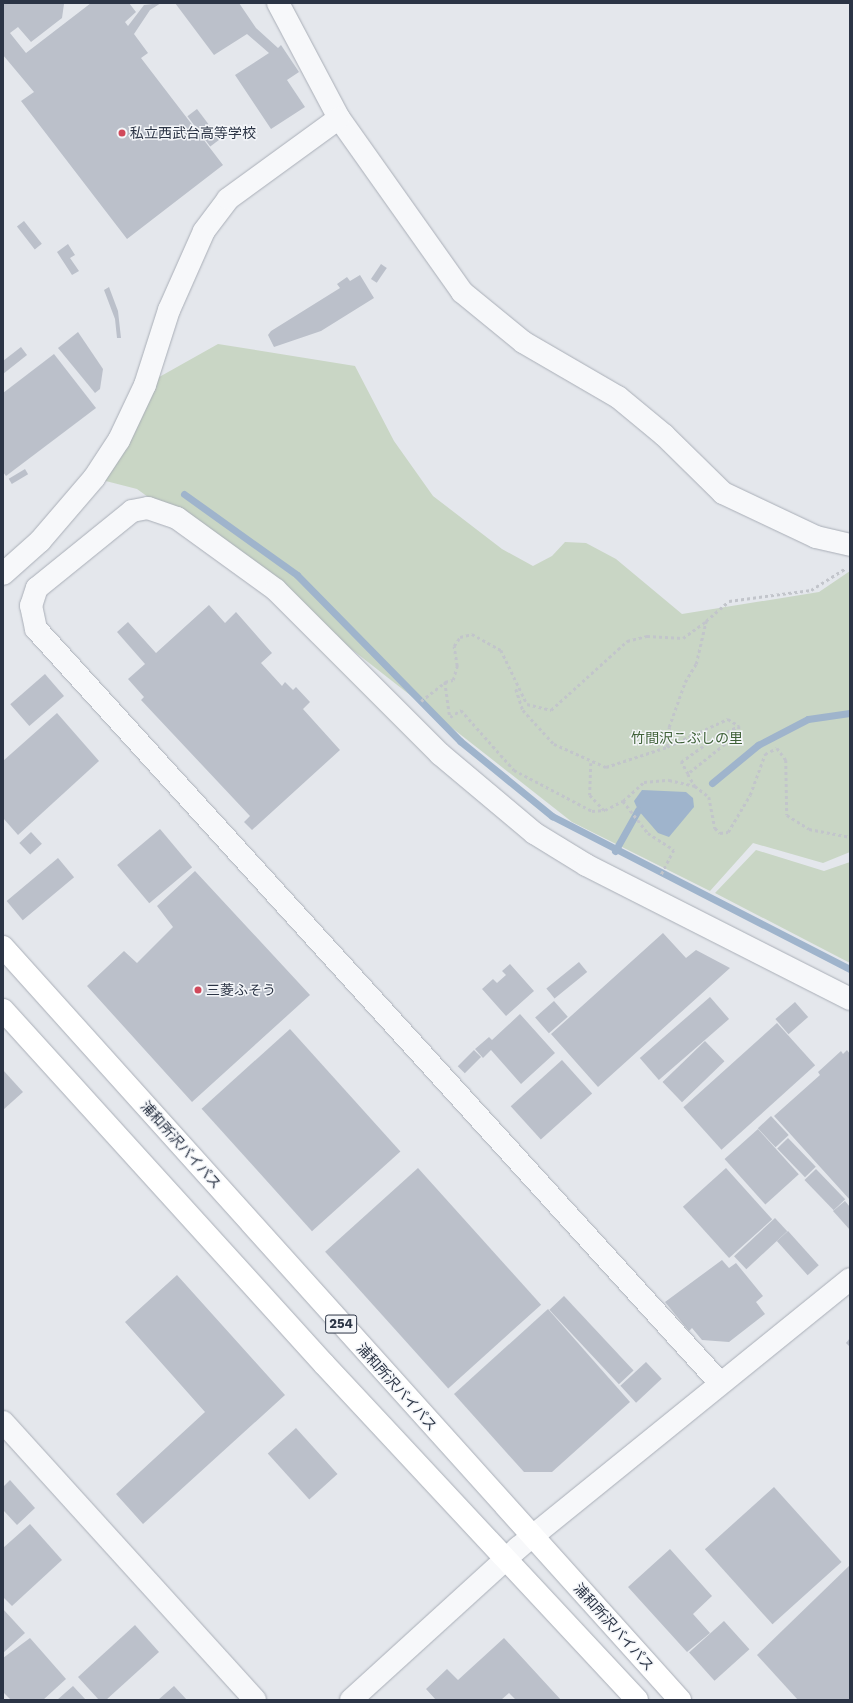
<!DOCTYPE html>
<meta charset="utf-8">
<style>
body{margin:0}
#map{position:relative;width:853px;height:1703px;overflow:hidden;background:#e4e7ec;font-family:"Work Sans","Noto Sans JP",sans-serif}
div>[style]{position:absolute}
.green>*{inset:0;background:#c9d6c5}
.water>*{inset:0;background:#9fb4cc}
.stream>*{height:7px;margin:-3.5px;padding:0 3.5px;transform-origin:3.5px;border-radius:3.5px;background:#9fb4cc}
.building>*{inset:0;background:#bbc0ca;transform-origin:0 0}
.path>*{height:2.5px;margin-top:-1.25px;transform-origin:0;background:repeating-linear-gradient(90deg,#c2c5cb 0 3px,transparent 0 6px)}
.roads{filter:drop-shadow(0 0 1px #a9aeb7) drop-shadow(0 0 1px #a9aeb7)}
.minor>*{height:22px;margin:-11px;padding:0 11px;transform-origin:11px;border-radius:11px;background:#f7f8fa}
.highway>*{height:22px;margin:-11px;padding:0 11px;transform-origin:11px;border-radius:11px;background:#fff}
.dots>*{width:11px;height:11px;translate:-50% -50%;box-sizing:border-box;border:2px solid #f4f6f9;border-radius:50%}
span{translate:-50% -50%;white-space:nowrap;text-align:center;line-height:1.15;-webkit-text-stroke:3px #f4f6f9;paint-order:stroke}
.shield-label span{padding:1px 3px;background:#f4f6f9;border:1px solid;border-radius:3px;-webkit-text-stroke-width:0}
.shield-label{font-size:13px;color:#2b3445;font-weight:700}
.poi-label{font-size:14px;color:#2b3445}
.left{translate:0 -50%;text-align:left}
.park-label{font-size:14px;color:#3f6138}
.street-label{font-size:14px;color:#2b3445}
.frame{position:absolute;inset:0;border:4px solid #2b3445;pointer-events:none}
</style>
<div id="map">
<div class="green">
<div style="clip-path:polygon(218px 344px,355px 366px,394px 441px,433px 496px,502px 549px,533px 566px,552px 556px,565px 542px,586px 543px,616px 559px,682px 614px,819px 592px,850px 571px,850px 852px,823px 863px,753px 843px,710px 891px,572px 822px,276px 590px,137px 489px,94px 478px,145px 385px)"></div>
<div style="clip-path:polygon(756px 850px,824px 871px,850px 862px,850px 963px,715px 893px)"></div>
</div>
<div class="water">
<div style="clip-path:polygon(642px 790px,686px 792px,693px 798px,694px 807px,669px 837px,658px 833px,638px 810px,634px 801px)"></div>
</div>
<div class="stream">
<div style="left:184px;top:494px;width:139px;rotate:35.6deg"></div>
<div style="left:297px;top:575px;width:233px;rotate:45.5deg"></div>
<div style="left:460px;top:741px;width:119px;rotate:39.2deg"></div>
<div style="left:552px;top:816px;width:335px;rotate:27.2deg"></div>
<div style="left:712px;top:783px;width:60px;rotate:-39.6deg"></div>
<div style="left:758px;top:745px;width:56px;rotate:-27.5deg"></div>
<div style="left:808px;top:719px;width:42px;rotate:-8.1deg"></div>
<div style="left:615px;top:851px;width:47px;rotate:-60.7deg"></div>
</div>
<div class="building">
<div style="clip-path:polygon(3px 3px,64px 4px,62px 18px,31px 42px,18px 27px,10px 33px,26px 53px,91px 3px,129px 3px,136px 12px,125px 22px,128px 26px,144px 5px,161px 3px,150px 10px,134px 34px,148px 53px,141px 58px,223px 165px,127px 239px,21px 101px,34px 92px,3px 55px)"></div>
<div style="clip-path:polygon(175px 3px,239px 3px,256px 28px,278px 48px,281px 45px,299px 72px,287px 80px,305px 107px,271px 129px,235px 75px,269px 53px,247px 34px,214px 55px)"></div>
<div style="left:197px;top:109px;width:38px;height:12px;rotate:53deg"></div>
<div style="left:24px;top:221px;width:29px;height:9px;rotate:52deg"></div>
<div style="clip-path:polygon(68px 244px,75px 255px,70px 258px,79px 271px,72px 275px,57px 252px)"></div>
<div style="left:381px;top:264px;width:7px;height:18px;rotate:34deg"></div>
<div style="clip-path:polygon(360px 275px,374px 298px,321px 331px,274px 347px,268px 335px,271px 331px,340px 288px,337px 284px,347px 277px,350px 281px)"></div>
<div style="clip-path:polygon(109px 287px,118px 311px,121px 338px,117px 338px,115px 319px,104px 290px)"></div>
<div style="clip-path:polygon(78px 332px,103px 369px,100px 389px,95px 393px,58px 348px)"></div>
<div style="clip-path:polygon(21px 347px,27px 355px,3px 374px,3px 361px)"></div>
<div style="clip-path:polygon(54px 354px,96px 408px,6px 476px,3px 472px,3px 393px)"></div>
<div style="left:25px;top:469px;width:6px;height:19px;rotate:59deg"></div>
<div style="clip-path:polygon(209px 605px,225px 623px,236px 612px,272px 653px,261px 663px,282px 686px,285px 682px,293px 690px,296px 687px,310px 702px,303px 709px,340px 750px,252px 830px,244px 822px,250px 816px,141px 700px,144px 697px,128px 679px,145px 664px,117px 632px,128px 622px,156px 653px)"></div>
<div style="left:45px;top:674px;width:29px;height:46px;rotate:49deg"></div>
<div style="clip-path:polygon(57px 713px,99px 761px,18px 835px,3px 818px,3px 761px)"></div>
<div style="left:160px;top:829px;width:50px;height:56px;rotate:50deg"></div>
<div style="left:31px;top:832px;width:16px;height:16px;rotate:47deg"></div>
<div style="left:58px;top:858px;width:25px;height:67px;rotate:50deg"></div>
<div style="clip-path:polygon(195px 871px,310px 995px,192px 1102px,87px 986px,124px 951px,137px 963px,173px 927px,157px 906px)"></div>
<div style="clip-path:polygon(663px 933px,686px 958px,696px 950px,730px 968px,598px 1087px,551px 1034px)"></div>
<div style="left:579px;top:962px;width:13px;height:42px;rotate:51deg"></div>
<div style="clip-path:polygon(510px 964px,534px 991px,506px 1016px,482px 989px,493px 979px,497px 983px,506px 975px,502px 971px)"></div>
<div style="left:710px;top:997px;width:29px;height:93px;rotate:49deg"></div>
<div style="left:554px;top:1001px;width:21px;height:25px;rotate:49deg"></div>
<div style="left:795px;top:1002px;width:20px;height:26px;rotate:49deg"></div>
<div style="clip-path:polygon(520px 1014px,555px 1053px,521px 1084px,491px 1050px,483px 1058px,475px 1049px,489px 1037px,492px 1040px)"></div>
<div style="left:777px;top:1023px;width:57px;height:126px;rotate:48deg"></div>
<div style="left:290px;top:1029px;width:165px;height:119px;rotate:48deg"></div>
<div style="left:705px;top:1041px;width:28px;height:59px;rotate:46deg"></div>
<div style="left:474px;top:1050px;width:10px;height:23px;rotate:45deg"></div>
<div style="clip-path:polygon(847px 1050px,850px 1054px,850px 1200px,774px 1116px,820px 1075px,818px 1072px,841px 1051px,843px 1054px)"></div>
<div style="left:562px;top:1060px;width:45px;height:69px;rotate:48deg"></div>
<div style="clip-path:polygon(3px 1070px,23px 1092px,3px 1110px)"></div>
<div style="left:771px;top:1116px;width:26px;height:18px;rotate:47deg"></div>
<div style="left:758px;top:1129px;width:61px;height:45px;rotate:48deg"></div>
<div style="left:788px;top:1138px;width:40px;height:15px;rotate:46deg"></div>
<div style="left:418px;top:1168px;width:184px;height:125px;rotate:48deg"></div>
<div style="left:726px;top:1168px;width:69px;height:58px;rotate:48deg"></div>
<div style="left:816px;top:1169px;width:42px;height:16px;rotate:46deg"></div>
<div style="clip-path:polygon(845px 1201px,850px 1207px,850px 1230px,833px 1211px)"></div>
<div style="left:775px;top:1218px;width:18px;height:56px;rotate:47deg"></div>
<div style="left:788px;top:1231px;width:46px;height:15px;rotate:48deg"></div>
<div style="clip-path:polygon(722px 1260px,729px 1268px,736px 1263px,763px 1296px,756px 1302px,765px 1314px,729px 1342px,702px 1340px,692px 1328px,689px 1331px,665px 1302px)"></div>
<div style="clip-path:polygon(177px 1275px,285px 1395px,143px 1524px,116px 1494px,205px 1412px,125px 1322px)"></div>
<div style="left:564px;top:1296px;width:102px;height:20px;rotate:47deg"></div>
<div style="clip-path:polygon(548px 1309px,630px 1402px,552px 1472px,524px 1472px,454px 1394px)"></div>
<div style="clip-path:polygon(850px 1338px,850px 1347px,846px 1343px)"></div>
<div style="left:646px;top:1362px;width:23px;height:35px;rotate:47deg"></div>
<div style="left:296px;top:1428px;width:62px;height:38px;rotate:48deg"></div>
<div style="clip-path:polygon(10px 1480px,35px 1508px,17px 1525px,3px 1510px,3px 1487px)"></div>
<div style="left:774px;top:1487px;width:101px;height:93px;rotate:48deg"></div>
<div style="clip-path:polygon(30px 1524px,62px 1560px,12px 1606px,3px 1597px,3px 1548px)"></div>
<div style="clip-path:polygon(670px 1549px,712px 1596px,693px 1614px,710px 1633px,687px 1652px,628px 1587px)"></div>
<div style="clip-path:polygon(850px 1565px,850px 1700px,798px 1700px,757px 1655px)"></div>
<div style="clip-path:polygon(3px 1609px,25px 1633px,3px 1653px)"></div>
<div style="left:724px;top:1621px;width:38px;height:47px;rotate:48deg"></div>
<div style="clip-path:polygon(135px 1625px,159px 1652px,106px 1700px,99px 1700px,78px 1677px)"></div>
<div style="clip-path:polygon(30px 1638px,66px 1679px,43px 1700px,11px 1700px,3px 1692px,3px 1658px)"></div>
<div style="clip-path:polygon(504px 1638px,561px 1700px,516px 1700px,509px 1693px,501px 1700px,436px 1700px,426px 1689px,447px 1669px,458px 1680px)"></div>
<div style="clip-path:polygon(73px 1686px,86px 1700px,57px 1700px)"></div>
<div style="clip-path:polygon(174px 1686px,187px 1700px,158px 1700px)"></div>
</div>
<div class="path">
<div style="left:445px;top:682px;width:8px;rotate:-14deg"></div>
<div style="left:453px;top:680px;width:15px;rotate:-74deg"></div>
<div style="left:457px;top:666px;width:20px;rotate:-99deg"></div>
<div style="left:454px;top:646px;width:11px;rotate:-56deg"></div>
<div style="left:460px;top:637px;width:12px;rotate:-14deg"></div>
<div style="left:472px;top:634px;width:33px;rotate:29deg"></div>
<div style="left:501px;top:650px;width:60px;rotate:64.3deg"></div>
<div style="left:527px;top:704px;width:25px;rotate:14deg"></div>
<div style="left:551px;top:710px;width:103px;rotate:-42.2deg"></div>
<div style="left:627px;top:641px;width:21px;rotate:-14deg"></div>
<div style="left:647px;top:636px;width:36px;rotate:3deg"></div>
<div style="left:683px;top:638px;width:29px;rotate:-36deg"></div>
<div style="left:516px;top:689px;width:22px;rotate:72deg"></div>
<div style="left:523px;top:710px;width:46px;rotate:47.6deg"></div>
<div style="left:554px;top:744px;width:57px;rotate:23.9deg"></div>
<div style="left:606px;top:767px;width:64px;rotate:-18.2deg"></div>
<div style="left:667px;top:747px;width:67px;rotate:-24.7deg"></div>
<div style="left:728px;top:719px;width:13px;rotate:32deg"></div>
<div style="left:421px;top:701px;width:31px;rotate:-38deg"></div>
<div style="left:445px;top:682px;width:35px;rotate:82deg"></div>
<div style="left:450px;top:717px;width:13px;rotate:-32deg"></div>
<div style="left:461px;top:710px;width:80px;rotate:48.5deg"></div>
<div style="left:514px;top:770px;width:88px;rotate:27.7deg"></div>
<div style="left:592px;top:811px;width:13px;rotate:-4deg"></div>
<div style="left:605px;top:810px;width:20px;rotate:-27deg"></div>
<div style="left:623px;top:801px;width:28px;rotate:-42deg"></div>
<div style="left:644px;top:782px;width:25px;rotate:-5deg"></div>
<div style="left:669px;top:780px;width:27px;rotate:13deg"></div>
<div style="left:667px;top:747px;width:20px;rotate:-84deg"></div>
<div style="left:669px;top:727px;width:48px;rotate:-70.4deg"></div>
<div style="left:685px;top:682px;width:21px;rotate:-59deg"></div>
<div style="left:696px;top:664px;width:44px;rotate:-76.9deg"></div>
<div style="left:706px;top:621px;width:30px;rotate:-41deg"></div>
<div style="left:729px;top:601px;width:83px;rotate:-7.6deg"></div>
<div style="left:811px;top:590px;width:41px;rotate:-32.2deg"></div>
<div style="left:591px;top:763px;width:32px;rotate:92deg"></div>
<div style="left:590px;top:795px;width:21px;rotate:47deg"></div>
<div style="left:688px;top:774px;width:14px;rotate:-120deg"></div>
<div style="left:681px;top:762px;width:37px;rotate:-36deg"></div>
<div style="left:711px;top:740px;width:31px;rotate:-27deg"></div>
<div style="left:739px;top:726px;width:7px;rotate:90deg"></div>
<div style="left:739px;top:733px;width:65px;rotate:141.2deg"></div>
<div style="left:688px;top:774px;width:14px;rotate:60deg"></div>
<div style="left:695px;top:786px;width:18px;rotate:38deg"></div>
<div style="left:709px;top:797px;width:32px;rotate:79deg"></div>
<div style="left:715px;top:828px;width:7px;rotate:45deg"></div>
<div style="left:720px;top:833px;width:8px;rotate:-7deg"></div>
<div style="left:728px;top:832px;width:43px;rotate:-59.3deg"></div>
<div style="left:750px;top:795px;width:44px;rotate:-69.9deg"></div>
<div style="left:765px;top:754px;width:13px;rotate:-27deg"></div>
<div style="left:777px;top:748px;width:15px;rotate:53deg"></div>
<div style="left:786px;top:760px;width:55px;rotate:89deg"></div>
<div style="left:787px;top:815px;width:26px;rotate:32deg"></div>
<div style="left:809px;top:829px;width:42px;rotate:11deg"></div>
<div style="left:623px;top:801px;width:41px;rotate:52deg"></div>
<div style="left:648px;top:833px;width:31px;rotate:33deg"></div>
<div style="left:674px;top:850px;width:30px;rotate:117deg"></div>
</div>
<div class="roads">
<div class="minor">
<div style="left:278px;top:3px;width:130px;rotate:62.1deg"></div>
<div style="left:339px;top:118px;width:213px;rotate:54.7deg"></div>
<div style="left:462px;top:292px;width:79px;rotate:39.3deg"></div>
<div style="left:523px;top:342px;width:110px;rotate:30.1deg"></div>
<div style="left:618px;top:397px;width:60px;rotate:39.6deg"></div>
<div style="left:664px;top:435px;width:83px;rotate:44.5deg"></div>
<div style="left:723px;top:493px;width:103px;rotate:25.3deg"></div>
<div style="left:816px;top:537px;width:35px;rotate:13deg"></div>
<div style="left:3px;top:574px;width:50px;rotate:-41.7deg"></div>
<div style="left:40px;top:541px;width:83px;rotate:-49.4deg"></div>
<div style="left:94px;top:478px;width:45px;rotate:-56.7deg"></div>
<div style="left:119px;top:440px;width:61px;rotate:-64.7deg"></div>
<div style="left:145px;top:385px;width:79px;rotate:-72.3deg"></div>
<div style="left:169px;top:310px;width:86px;rotate:-66.1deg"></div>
<div style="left:204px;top:231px;width:40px;rotate:-53deg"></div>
<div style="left:228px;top:199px;width:137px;rotate:-36.1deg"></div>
<div style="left:720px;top:1383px;width:1018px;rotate:-132.21deg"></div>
<div style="left:36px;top:629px;width:24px;rotate:-102deg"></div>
<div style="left:31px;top:606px;width:19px;rotate:-72deg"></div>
<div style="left:37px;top:588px;width:122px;rotate:-39deg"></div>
<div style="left:132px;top:511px;width:16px;rotate:-11deg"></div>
<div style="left:148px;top:508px;width:31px;rotate:19deg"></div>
<div style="left:177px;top:518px;width:122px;rotate:36deg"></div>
<div style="left:276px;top:590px;width:232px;rotate:45deg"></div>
<div style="left:440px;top:754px;width:123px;rotate:40deg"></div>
<div style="left:534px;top:833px;width:61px;rotate:31.6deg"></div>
<div style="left:586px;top:865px;width:296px;rotate:26.9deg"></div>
<div style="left:3px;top:1422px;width:375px;rotate:47.8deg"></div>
<div style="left:351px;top:1700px;width:226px;rotate:-42.3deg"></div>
<div style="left:518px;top:1548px;width:427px;rotate:-39deg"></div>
</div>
<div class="highway">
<div style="left:3px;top:947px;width:1013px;rotate:48.04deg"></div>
<div style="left:3px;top:1010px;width:478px;rotate:47.8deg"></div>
<div style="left:324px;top:1364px;width:459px;rotate:47deg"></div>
</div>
</div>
<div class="dots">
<div style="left:122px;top:133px;background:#d1495b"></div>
<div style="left:198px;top:990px;background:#d1495b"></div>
</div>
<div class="shield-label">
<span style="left:341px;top:1324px">254</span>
</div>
<div class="poi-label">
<span class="left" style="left:130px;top:133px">私立西武台高等学校</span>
<span class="left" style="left:206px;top:990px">三菱ふそう</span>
</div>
<div class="park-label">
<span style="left:687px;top:738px">竹間沢こぶしの里</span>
</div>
<div class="street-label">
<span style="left:181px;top:1145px;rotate:48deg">浦和所沢バイパス</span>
<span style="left:397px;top:1387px;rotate:48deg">浦和所沢バイパス</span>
<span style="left:614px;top:1627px;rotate:48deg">浦和所沢バイパス</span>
</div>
<div class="frame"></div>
</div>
